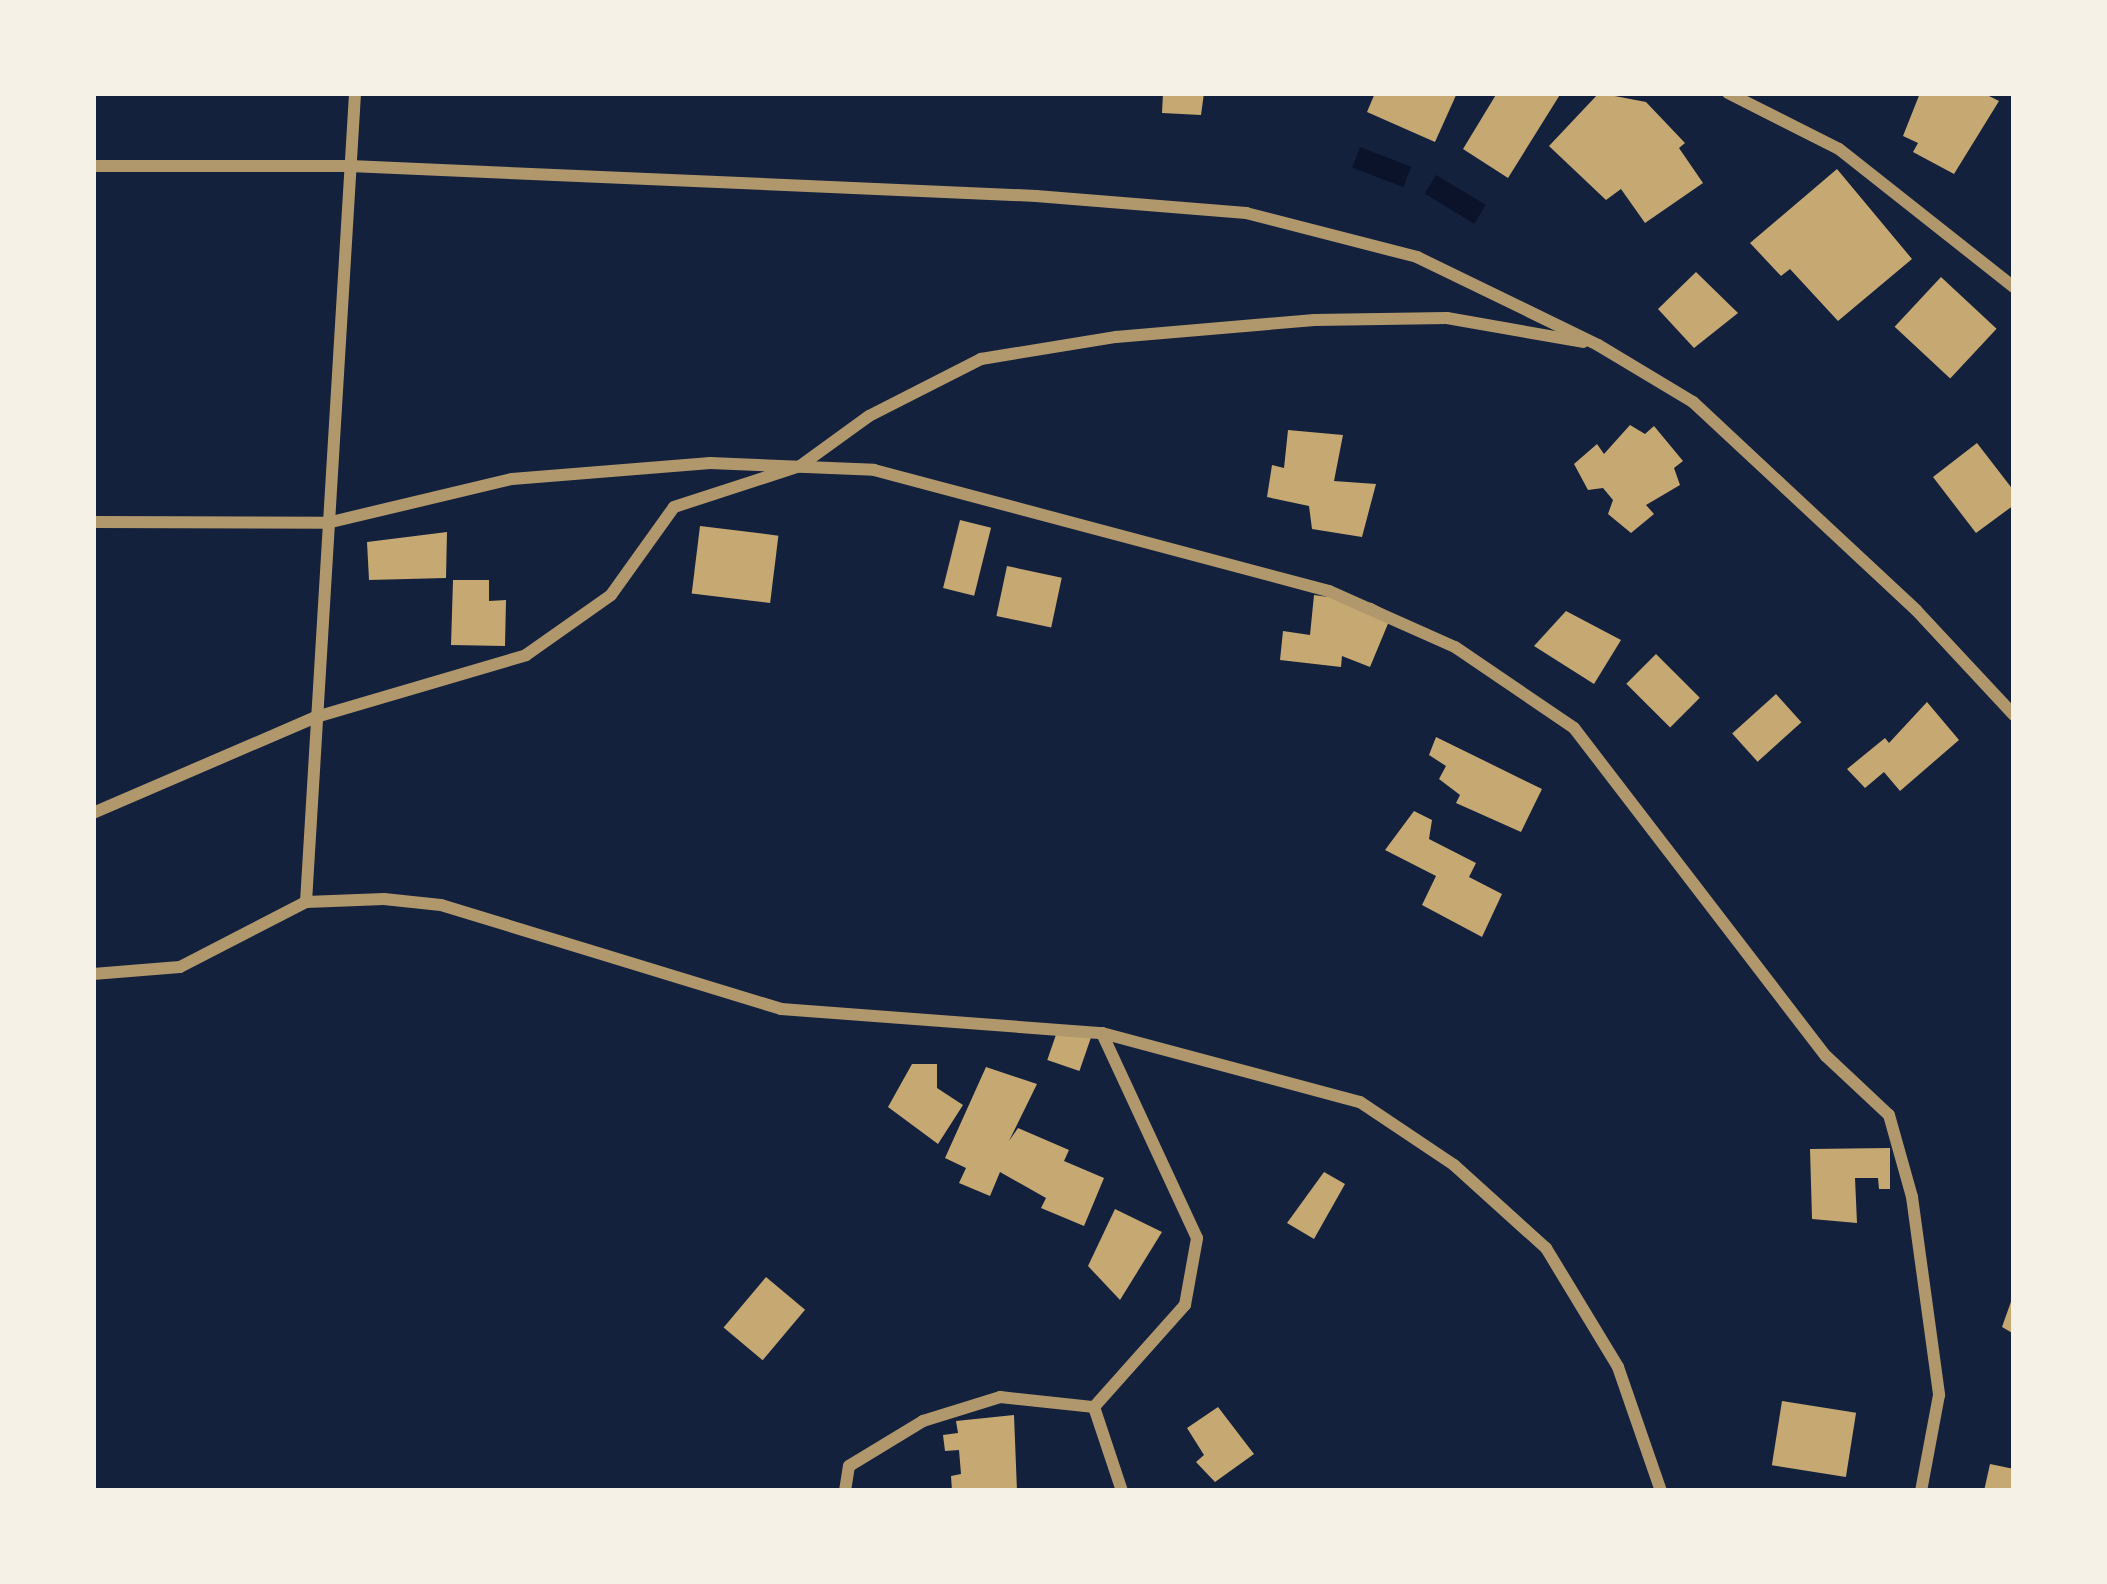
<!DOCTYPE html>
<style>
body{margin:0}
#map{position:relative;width:2107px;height:1584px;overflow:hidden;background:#14213d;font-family:Quicksand,sans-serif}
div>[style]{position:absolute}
.water>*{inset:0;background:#0b132b;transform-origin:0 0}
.building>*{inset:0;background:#c6a872;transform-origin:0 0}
.minor>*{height:12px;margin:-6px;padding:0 6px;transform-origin:6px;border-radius:6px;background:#b1986c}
span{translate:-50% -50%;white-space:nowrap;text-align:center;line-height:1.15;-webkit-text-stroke:12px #f6f1e7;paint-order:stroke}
.frame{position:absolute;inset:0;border:96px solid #f6f1e7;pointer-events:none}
</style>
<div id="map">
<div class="water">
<div style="left:1360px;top:147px;width:55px;height:22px;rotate:21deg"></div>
<div style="left:1436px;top:175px;width:58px;height:22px;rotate:31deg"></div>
</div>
<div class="building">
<div style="clip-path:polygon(1163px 93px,1204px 93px,1201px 115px,1162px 113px)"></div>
<div style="clip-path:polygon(1375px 93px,1457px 93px,1435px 142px,1367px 112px)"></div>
<div style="clip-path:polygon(1497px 93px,1561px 93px,1508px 178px,1463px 149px)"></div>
<div style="clip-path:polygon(1599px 93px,1646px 102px,1685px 143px,1679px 148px,1703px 183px,1645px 223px,1621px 189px,1606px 200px,1549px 146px)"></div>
<div style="clip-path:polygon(1983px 93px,1999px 101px,1954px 174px,1913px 152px,1918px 143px,1903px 136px,1920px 93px)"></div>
<div style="clip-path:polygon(1837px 169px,1912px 259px,1838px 321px,1790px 269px,1781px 276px,1750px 243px)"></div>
<div style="clip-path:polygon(1696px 272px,1738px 313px,1694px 348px,1658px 309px)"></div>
<div style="left:1941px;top:277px;width:76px;height:68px;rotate:43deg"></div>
<div style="clip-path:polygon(1630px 425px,1645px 434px,1654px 426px,1683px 461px,1674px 468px,1680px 485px,1646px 505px,1654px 514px,1631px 533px,1608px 514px,1613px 500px,1603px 488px,1588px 490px,1574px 464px,1597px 444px,1604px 454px)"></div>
<div style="clip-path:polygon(1288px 430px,1343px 435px,1334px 481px,1376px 484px,1362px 537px,1312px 529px,1309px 506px,1267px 497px,1272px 465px,1284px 468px)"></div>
<div style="clip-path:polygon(1977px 443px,2014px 491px,2014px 505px,1976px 533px,1933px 477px)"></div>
<div style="left:960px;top:520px;width:32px;height:70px;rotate:14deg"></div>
<div style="left:700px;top:526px;width:79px;height:68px;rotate:7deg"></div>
<div style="clip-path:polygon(447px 532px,446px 578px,369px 580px,367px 542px)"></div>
<div style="left:1007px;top:566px;width:56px;height:51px;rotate:12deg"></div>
<div style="clip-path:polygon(453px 580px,489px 580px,489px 601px,506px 600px,505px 646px,451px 645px)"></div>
<div style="clip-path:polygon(1314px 595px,1372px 603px,1392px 614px,1370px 667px,1342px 656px,1341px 667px,1280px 660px,1283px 631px,1310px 635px)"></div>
<div style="clip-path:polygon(1566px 611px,1621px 640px,1594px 684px,1534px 646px)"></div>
<div style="left:1656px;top:654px;width:62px;height:42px;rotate:45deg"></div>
<div style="left:1776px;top:694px;width:38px;height:59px;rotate:48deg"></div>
<div style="clip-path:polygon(1927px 702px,1959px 740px,1900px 791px,1884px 772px,1865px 788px,1847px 769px,1885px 738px,1889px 743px)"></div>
<div style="clip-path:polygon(1436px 737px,1542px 789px,1521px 832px,1456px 803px,1460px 795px,1439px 779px,1446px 766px,1429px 755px)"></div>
<div style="clip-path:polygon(1414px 811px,1432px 820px,1429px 839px,1476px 863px,1469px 877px,1502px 894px,1482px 937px,1422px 905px,1436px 876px,1385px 850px)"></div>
<div style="left:1059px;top:1026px;width:34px;height:36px;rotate:19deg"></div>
<div style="clip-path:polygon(912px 1064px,937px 1064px,937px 1088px,963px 1105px,938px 1144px,888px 1107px)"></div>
<div style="clip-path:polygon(986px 1067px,1037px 1084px,1009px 1141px,1018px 1128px,1069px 1150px,1064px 1161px,1104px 1178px,1084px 1226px,1041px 1208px,1046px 1198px,1000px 1172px,990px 1196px,959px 1183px,966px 1168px,945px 1158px)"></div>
<div style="clip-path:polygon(1890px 1148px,1890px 1189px,1879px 1189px,1878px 1178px,1855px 1178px,1857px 1223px,1812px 1219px,1810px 1149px)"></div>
<div style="clip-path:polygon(1324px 1172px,1345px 1184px,1314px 1239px,1287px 1223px)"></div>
<div style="clip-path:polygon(1115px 1209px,1162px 1232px,1120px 1300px,1088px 1266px)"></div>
<div style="left:766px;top:1277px;width:51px;height:66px;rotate:40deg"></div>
<div style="clip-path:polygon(2013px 1296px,2014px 1296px,2014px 1334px,2002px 1327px)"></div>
<div style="left:1782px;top:1401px;width:75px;height:65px;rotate:9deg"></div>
<div style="clip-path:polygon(1218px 1407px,1254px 1454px,1215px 1482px,1196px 1462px,1204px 1455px,1187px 1428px)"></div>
<div style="clip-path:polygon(1014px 1415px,1017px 1491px,952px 1491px,951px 1476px,961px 1474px,959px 1450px,945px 1451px,943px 1435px,958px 1433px,956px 1421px)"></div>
<div style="clip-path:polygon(1990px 1464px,2014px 1469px,2014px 1491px,1984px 1491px)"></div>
</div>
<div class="minor">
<div style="left:1728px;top:93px;width:124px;rotate:26.8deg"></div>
<div style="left:1839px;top:149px;width:223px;rotate:38.3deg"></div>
<div style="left:93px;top:166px;width:257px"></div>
<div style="left:350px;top:166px;width:687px;rotate:2.5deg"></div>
<div style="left:1036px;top:196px;width:211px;rotate:4.6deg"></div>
<div style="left:1246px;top:213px;width:177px;rotate:14.4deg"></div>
<div style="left:1417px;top:257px;width:201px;rotate:25.9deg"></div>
<div style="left:1598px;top:345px;width:111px;rotate:31deg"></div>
<div style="left:1693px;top:402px;width:305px;rotate:43deg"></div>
<div style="left:1916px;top:610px;width:144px;rotate:47deg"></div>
<div style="left:93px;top:522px;width:234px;rotate:0.2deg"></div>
<div style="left:327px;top:523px;width:190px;rotate:-13.4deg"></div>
<div style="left:512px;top:479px;width:199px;rotate:-4.6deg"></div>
<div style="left:710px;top:463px;width:164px;rotate:2.4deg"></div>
<div style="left:874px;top:470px;width:471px;rotate:14.9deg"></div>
<div style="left:1329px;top:591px;width:138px;rotate:24deg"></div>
<div style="left:1455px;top:647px;width:144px;rotate:34.2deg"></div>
<div style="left:1574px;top:728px;width:414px;rotate:52.5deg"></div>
<div style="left:1826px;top:1056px;width:86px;rotate:43.1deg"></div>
<div style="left:1889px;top:1115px;width:85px;rotate:74.3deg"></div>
<div style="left:1912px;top:1197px;width:200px;rotate:82.2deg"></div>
<div style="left:1939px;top:1395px;width:98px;rotate:100.6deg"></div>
<div style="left:93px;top:813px;width:243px;rotate:-23.3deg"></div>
<div style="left:316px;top:717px;width:219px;rotate:-16.4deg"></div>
<div style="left:526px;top:655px;width:104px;rotate:-35.2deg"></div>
<div style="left:611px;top:595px;width:108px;rotate:-54.4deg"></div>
<div style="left:674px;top:507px;width:133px;rotate:-18deg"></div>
<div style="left:800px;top:466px;width:85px;rotate:-35.9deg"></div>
<div style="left:869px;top:416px;width:126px;rotate:-27deg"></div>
<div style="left:981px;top:359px;width:137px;rotate:-9.3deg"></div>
<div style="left:1116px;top:337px;width:199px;rotate:-4.9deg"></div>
<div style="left:1314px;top:320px;width:133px;rotate:-0.9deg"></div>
<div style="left:1447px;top:318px;width:138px;rotate:10deg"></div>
<div style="left:306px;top:902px;width:810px;rotate:-86.53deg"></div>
<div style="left:93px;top:974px;width:87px;rotate:-4.6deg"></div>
<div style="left:180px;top:967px;width:142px;rotate:-27.3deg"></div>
<div style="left:306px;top:902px;width:78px;rotate:-2.2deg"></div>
<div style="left:384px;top:899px;width:57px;rotate:6deg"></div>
<div style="left:441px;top:905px;width:356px;rotate:17deg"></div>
<div style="left:781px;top:1009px;width:322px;rotate:4.3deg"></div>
<div style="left:1102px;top:1033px;width:267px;rotate:15deg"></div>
<div style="left:1360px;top:1102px;width:113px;rotate:33.8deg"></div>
<div style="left:1454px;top:1165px;width:124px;rotate:42.1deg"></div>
<div style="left:1546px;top:1248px;width:139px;rotate:58.8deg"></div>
<div style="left:1618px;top:1367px;width:131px;rotate:70.9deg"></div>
<div style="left:1094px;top:1407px;width:137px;rotate:-48.3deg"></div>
<div style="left:1185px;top:1305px;width:68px;rotate:-79.8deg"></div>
<div style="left:1197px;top:1238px;width:226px;rotate:-114.9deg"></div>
<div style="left:1094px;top:1407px;width:89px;rotate:71.6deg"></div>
<div style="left:845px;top:1491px;width:25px;rotate:-81deg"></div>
<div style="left:849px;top:1466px;width:87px;rotate:-31.3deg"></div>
<div style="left:923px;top:1421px;width:81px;rotate:-17.3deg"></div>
<div style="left:1000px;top:1397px;width:95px;rotate:6.1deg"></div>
</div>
<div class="frame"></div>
</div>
